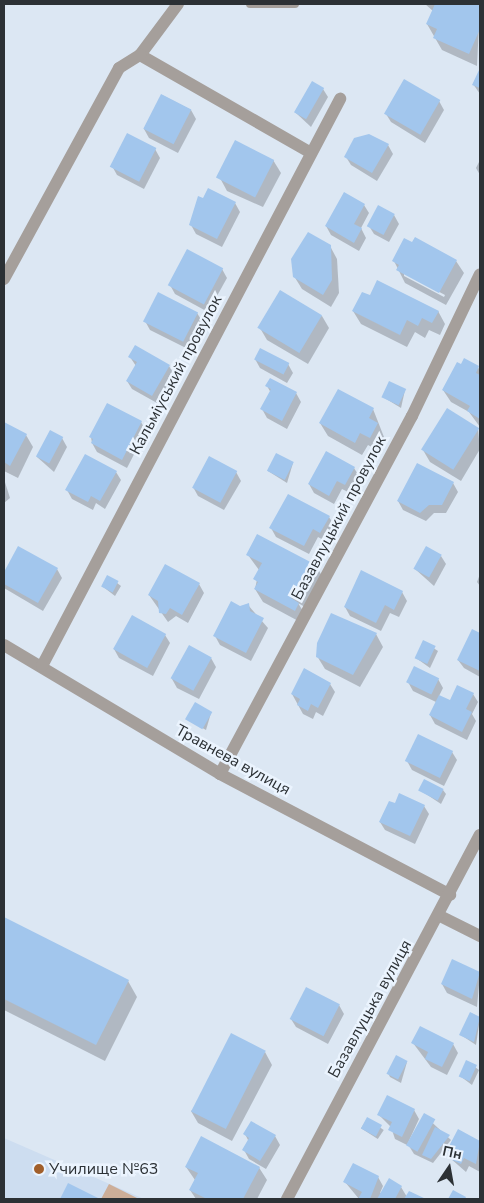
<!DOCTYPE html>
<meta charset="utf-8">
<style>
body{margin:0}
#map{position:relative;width:484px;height:1203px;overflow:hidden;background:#dce7f3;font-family:"Nunito Sans",sans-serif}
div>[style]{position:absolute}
.built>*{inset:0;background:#cdddf0}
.green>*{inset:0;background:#cdae98}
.shadow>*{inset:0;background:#0003;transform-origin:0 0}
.building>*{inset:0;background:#a2c6ed;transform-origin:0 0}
.service>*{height:8px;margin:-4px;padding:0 4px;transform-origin:4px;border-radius:4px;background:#a59f9b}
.minor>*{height:12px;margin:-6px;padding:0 6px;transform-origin:6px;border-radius:6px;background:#a59f9b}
.dots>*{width:14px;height:14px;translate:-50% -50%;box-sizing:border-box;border:2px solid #ebf4fe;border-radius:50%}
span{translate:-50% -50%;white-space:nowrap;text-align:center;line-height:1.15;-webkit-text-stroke:5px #ebf4fe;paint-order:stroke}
.street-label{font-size:16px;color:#2c3135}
.poi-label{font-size:16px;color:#2c3135}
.left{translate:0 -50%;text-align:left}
.frame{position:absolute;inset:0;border:5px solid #2c3135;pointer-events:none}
.north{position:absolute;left:424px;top:1143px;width:50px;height:50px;-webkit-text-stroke:4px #ebf4fe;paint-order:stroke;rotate:12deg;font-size:14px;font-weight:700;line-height:20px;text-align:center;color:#2c3135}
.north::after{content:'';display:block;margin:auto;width:18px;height:22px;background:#2c3135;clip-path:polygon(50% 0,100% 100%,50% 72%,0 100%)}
</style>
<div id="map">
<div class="built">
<div style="clip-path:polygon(4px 1138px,144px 1199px,4px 1199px)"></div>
</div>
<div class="green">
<div style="clip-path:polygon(109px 1184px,139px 1199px,101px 1199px)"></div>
</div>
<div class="shadow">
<div style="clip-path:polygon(425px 4px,480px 4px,477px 66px,442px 50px,427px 24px,433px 11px)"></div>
<div style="clip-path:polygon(480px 70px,480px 94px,473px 84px)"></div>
<div style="clip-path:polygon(405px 81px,439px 101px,444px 110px,425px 143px,391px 122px,386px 114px)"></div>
<div style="clip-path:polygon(323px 89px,328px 97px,311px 127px,296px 113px)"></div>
<div style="clip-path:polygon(162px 95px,191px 110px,196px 119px,178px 153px,149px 138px,144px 129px)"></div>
<div style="clip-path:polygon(388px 145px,393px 154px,377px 181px,351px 165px,346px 157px)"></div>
<div style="clip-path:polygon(155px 149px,160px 158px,144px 189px,117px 175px,112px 166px)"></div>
<div style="clip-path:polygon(273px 160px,281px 173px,263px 207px,227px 191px,220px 178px)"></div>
<div style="clip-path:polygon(480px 160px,480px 175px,476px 168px)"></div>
<div style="clip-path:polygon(209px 190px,235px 203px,240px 212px,222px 247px,196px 234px,191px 225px)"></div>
<div style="clip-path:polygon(364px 205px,369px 213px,361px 228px,366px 238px,359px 251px,331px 235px,326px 226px)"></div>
<div style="clip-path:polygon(394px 215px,399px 224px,389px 242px,374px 234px,369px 226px)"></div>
<div style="clip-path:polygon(330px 246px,337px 259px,339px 293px,331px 307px,302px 289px,294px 276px)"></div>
<div style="clip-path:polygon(evenodd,394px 261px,456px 261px,464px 273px,446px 305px,405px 283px,394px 261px,404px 273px,445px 295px,444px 297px,404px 276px,404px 273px)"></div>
<div style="clip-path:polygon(222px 269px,227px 278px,208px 312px,175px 294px,170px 285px)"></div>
<div style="clip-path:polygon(353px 311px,438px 311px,445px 324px,440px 335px,429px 330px,425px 338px,415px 332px,407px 347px,361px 324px)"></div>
<div style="clip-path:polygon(197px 313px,202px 321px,188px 349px,150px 330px,145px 321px)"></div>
<div style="clip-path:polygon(322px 316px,329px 328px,308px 364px,267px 340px,260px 328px)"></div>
<div style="clip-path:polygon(130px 357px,169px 366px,174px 374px,157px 403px,132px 389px,127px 381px,136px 366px)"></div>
<div style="clip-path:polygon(255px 359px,288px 364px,293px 373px,287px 383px,260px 368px)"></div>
<div style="clip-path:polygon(478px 367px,480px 371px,480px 427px,469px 412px,451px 402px,443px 390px)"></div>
<div style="clip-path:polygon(270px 379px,296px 393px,301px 402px,287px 429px,267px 418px,262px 409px,271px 393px,267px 386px)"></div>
<div style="clip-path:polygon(405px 390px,401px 408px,383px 397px)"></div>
<div style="clip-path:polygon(373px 409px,384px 437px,377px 450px,368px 445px,362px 455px,328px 436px,320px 423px)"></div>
<div style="clip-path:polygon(141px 422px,146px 431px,127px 468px,97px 452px,92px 443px,91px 437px)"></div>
<div style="clip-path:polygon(4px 423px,26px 435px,33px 447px,18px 478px,4px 471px)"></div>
<div style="clip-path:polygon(478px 429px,480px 449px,461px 481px,430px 462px,423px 450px)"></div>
<div style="clip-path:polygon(62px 438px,67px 447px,54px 472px,37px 457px)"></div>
<div style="clip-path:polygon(293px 463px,287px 483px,268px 471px)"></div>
<div style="clip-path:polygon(354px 468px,359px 476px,350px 493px,342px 489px,334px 504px,314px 493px,309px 484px)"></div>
<div style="clip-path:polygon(116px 472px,121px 480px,105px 509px,96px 503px,93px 510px,72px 499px,67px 490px)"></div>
<div style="clip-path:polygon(236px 472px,241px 481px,224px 510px,198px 496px,193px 487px)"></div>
<div style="clip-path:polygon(4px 479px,10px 498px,4px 503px)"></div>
<div style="clip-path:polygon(453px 483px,458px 492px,446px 513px,434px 513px,426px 521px,403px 510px,398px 501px)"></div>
<div style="clip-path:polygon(329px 517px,334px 525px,325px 541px,318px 537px,309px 554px,276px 537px,271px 528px)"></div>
<div style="clip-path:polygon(19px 548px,57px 569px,62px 578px,43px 611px,4px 588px,4px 575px)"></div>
<div style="clip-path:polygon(248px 555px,317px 567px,324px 580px,305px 607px,298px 603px,306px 616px,302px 623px,263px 602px,255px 589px,259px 570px)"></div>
<div style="clip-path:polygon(441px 556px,446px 564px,434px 586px,415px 569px)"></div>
<div style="clip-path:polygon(480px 574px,480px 586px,477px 582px)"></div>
<div style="clip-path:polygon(108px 576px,121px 586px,115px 596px,102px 586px)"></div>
<div style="clip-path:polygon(199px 584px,204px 593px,188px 623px,176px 616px,168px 622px,149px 595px)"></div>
<div style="clip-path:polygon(402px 592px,407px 601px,399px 617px,390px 613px,381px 631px,350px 616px,345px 607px)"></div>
<div style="clip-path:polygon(248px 605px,268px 628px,251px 661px,220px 645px,215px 636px,240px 607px)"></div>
<div style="clip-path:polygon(472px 631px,480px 635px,480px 677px,464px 668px,458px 660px)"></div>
<div style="clip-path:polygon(376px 634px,383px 647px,360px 687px,325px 669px,317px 656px)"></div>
<div style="clip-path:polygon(165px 635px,170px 643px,153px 676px,119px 658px,114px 649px)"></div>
<div style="clip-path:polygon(424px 642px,438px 651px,430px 668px,416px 658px)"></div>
<div style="clip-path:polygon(211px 658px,216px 667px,199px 699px,177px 688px,172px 679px)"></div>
<div style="clip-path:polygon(438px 679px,443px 688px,439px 696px,450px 702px,473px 694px,478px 702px,472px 714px,476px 721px,467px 740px,435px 724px,430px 715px,436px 702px,413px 691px,408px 682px)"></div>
<div style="clip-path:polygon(330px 684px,335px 692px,323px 716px,316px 712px,313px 719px,303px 714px,292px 694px)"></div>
<div style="clip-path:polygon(211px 713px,206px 730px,186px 719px)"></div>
<div style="clip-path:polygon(452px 752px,457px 760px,444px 786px,412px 770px,407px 761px)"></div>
<div style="clip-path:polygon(420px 790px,443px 790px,446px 794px,441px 804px)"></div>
<div style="clip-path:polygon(395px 805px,424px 806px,429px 814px,415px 844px,385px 830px,380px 822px)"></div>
<div style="clip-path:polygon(4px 918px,128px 981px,137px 997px,105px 1061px,4px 1010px)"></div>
<div style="clip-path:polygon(453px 961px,480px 974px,477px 1007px,447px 993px,442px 984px)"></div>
<div style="clip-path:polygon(339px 1005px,344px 1014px,328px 1044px,296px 1027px,291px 1019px)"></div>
<div style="clip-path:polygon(471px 1013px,480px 1018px,476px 1045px,461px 1035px)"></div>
<div style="clip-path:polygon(413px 1043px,453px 1044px,458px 1053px,447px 1075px,431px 1067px)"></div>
<div style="clip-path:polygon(265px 1052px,272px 1065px,232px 1141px,198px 1123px,191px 1111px)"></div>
<div style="clip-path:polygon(467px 1061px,479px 1070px,472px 1085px,460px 1076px)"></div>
<div style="clip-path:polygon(407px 1062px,401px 1083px,390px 1077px,388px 1073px)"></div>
<div style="clip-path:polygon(414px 1110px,419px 1119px,407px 1145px,395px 1139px,391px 1127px,379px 1115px)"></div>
<div style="clip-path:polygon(424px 1115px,451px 1140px,433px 1163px,414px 1154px,409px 1146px)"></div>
<div style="left:367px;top:1119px;width:20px;height:11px;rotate:33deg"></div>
<div style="clip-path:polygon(458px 1131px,480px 1142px,480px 1172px,469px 1166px,466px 1172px,450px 1158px)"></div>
<div style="clip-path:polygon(245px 1134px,275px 1136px,280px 1145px,266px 1169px,249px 1159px,244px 1150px,249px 1142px)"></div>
<div style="clip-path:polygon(258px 1166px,267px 1180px,257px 1199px,196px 1199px,190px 1190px,195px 1180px,186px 1167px)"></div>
<div style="clip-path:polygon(378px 1177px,383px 1186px,380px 1193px,401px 1187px,407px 1197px,410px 1192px,423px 1199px,359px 1199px,345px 1182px)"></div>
</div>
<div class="building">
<div style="clip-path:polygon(435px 4px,480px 4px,480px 29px,469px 54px,433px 38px,437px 29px,426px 24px)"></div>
<div style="clip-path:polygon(480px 68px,480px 88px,472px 85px)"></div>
<div style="left:404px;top:79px;width:42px;height:40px;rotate:30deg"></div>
<div style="left:312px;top:81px;width:14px;height:36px;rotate:30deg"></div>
<div style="left:161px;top:94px;width:34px;height:39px;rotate:27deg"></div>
<div style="left:127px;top:133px;width:33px;height:38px;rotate:27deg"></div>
<div style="clip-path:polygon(369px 134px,389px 144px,372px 173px,344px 157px,354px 138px)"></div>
<div style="left:235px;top:140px;width:44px;height:42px;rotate:27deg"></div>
<div style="clip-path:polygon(208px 188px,236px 202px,217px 239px,189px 225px,198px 196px,203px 198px)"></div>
<div style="clip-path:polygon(344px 192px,365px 204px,354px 224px,362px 228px,354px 243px,325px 226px)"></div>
<div style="left:378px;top:205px;width:19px;height:24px;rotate:28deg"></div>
<div style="clip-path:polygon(308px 232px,331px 245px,332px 280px,323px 295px,293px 277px,291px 259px)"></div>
<div style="clip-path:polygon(415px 237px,457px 260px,439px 293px,396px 270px,399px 265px,392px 261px,404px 238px,412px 242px)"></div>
<div style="left:187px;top:249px;width:41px;height:41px;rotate:28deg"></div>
<div style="clip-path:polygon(377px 280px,439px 311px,432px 323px,422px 318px,418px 326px,407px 320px,400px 335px,352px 311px,362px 292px,370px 295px)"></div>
<div style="left:280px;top:290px;width:49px;height:44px;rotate:31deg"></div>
<div style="left:158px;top:292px;width:45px;height:33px;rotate:27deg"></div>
<div style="clip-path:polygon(135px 345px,170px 365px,152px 396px,126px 381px,137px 362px,128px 357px)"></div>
<div style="left:260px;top:348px;width:33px;height:13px;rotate:27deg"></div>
<div style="clip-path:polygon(464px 358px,479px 366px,476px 373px,480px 375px,480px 419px,467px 411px,470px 406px,442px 390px,457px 362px,461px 364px)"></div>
<div style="clip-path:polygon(270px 378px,297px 392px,282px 421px,260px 409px,271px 389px,265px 386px)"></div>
<div style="left:389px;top:381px;width:19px;height:18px;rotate:25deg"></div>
<div style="clip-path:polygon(338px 389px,374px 408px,369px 418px,378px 423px,370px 438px,360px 433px,355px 443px,319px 423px)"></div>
<div style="clip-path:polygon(107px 403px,142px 421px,122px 460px,91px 443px,93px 439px,89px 437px)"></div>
<div style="left:447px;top:408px;width:38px;height:49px;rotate:32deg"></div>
<div style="clip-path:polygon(4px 422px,27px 434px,10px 466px,4px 462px)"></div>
<div style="left:50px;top:430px;width:15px;height:30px;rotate:28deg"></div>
<div style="clip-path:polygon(326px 451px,355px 467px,345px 485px,337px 481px,329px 496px,308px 484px)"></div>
<div style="left:276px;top:453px;width:20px;height:20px;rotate:27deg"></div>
<div style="clip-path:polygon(85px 454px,117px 471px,100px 501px,91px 496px,88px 502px,65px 490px)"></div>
<div style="left:209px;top:456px;width:32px;height:36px;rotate:28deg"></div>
<div style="clip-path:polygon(417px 463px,454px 482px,442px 505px,429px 505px,420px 513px,397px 501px)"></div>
<div style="clip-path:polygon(288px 494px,330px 516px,320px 533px,313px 529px,304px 546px,269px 528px)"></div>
<div style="clip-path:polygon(257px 534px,318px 566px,298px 595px,293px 593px,291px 598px,299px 603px,295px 611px,254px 589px,258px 582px,253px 579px,262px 563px,246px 555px)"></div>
<div style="clip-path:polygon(18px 546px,58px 568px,38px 603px,4px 584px,4px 572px)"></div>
<div style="left:426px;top:546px;width:18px;height:26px;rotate:29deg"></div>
<div style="clip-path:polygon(165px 564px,200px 583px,182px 615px,170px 608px,166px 614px,159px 613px,158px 601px,148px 595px)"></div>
<div style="clip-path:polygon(361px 570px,403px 591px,394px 610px,385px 605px,376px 623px,344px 607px)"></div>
<div style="left:107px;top:575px;width:13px;height:13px;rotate:27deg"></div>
<div style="clip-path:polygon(231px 601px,240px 606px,249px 603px,250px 611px,264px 618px,246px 653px,213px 636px)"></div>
<div style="clip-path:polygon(331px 613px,377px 633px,353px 675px,316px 657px,317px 643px)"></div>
<div style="left:132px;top:615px;width:39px;height:39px;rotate:29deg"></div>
<div style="clip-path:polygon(472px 629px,480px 633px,480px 671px,457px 660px)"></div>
<div style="left:423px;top:640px;width:14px;height:20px;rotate:25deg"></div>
<div style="left:189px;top:645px;width:26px;height:38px;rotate:29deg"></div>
<div style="left:414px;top:666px;width:28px;height:18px;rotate:26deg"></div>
<div style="clip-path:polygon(304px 668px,331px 683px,318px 708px,311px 704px,308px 711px,297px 705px,300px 699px,291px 694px)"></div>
<div style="clip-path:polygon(457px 685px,474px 693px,466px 709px,472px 712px,462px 732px,429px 715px,439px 695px,450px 700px)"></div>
<div style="left:195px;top:702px;width:20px;height:20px;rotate:30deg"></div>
<div style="left:418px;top:734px;width:39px;height:30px;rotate:26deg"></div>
<div style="left:424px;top:779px;width:22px;height:13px;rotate:27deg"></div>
<div style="clip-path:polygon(399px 793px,425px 805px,410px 836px,379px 822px,389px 801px,395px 803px)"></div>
<div style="clip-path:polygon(4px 917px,129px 980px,96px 1045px,4px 999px)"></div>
<div style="clip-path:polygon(452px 959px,480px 972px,472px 999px,441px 984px)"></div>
<div style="left:306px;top:987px;width:38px;height:36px;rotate:27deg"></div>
<div style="clip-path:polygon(470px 1012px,480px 1017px,474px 1042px,459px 1035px)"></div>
<div style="clip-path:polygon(420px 1026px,454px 1043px,442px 1067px,425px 1059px,428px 1052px,411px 1043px)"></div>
<div style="left:231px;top:1033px;width:39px;height:88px;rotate:27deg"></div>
<div style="left:396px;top:1055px;width:13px;height:21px;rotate:27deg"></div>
<div style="left:466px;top:1060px;width:12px;height:18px;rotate:24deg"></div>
<div style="clip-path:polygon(387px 1095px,415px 1109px,402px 1137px,388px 1130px,392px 1122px,377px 1115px)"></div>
<div style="left:424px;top:1113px;width:13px;height:37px;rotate:29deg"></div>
<div style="left:367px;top:1117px;width:17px;height:13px;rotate:28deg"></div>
<div style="clip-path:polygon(251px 1121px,276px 1135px,260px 1161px,242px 1150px,249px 1138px,243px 1134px)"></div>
<div style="clip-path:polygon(435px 1127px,450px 1135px,431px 1159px,422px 1155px)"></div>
<div style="clip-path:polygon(458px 1129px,480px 1141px,476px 1164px,464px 1158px,461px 1164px,448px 1158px,451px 1152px,447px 1150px)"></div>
<div style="clip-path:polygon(201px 1136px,260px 1167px,243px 1199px,207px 1199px,189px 1190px,198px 1173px,185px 1167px)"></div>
<div style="clip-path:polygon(353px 1163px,379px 1176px,370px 1199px,358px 1199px,362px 1192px,343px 1182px)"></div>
<div style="clip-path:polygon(389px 1178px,402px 1186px,395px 1199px,377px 1199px)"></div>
<div style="clip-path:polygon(68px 1183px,100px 1199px,60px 1199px)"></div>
<div style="clip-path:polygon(453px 1190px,466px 1197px,465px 1199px,448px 1199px)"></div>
<div style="clip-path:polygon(409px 1191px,426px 1199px,404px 1199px)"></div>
</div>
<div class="service">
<div style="left:250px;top:4px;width:45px"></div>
</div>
<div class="minor">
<div style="left:178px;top:4px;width:64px;rotate:126.7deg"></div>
<div style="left:140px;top:55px;width:197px;rotate:29.8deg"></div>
<div style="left:4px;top:279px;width:240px;rotate:-61.4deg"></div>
<div style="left:119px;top:68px;width:25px;rotate:-32deg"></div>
<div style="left:4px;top:645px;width:252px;rotate:30.8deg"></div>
<div style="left:220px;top:774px;width:260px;rotate:27.7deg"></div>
<div style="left:42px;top:666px;width:641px;rotate:-62.27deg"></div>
<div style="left:220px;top:774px;width:406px;rotate:-61.8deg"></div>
<div style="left:412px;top:416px;width:157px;rotate:-64.4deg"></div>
<div style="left:440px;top:916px;width:45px;rotate:26.6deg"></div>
<div style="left:287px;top:1199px;width:412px;rotate:-62.1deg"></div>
</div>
<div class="dots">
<div style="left:39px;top:1169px;background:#a15f2b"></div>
</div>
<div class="street-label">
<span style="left:176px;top:375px;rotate:-62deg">Кальміуський провулок</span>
<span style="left:339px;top:518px;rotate:-62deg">Базавлуцький провулок</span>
<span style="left:233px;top:760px;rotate:29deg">Травнева вулиця</span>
<span style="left:370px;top:1009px;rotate:-61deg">Базавлуцька вулиця</span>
</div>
<div class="poi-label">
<span class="left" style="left:49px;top:1169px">Училище №63</span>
</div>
<div class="frame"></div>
<div class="north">Пн</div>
</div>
